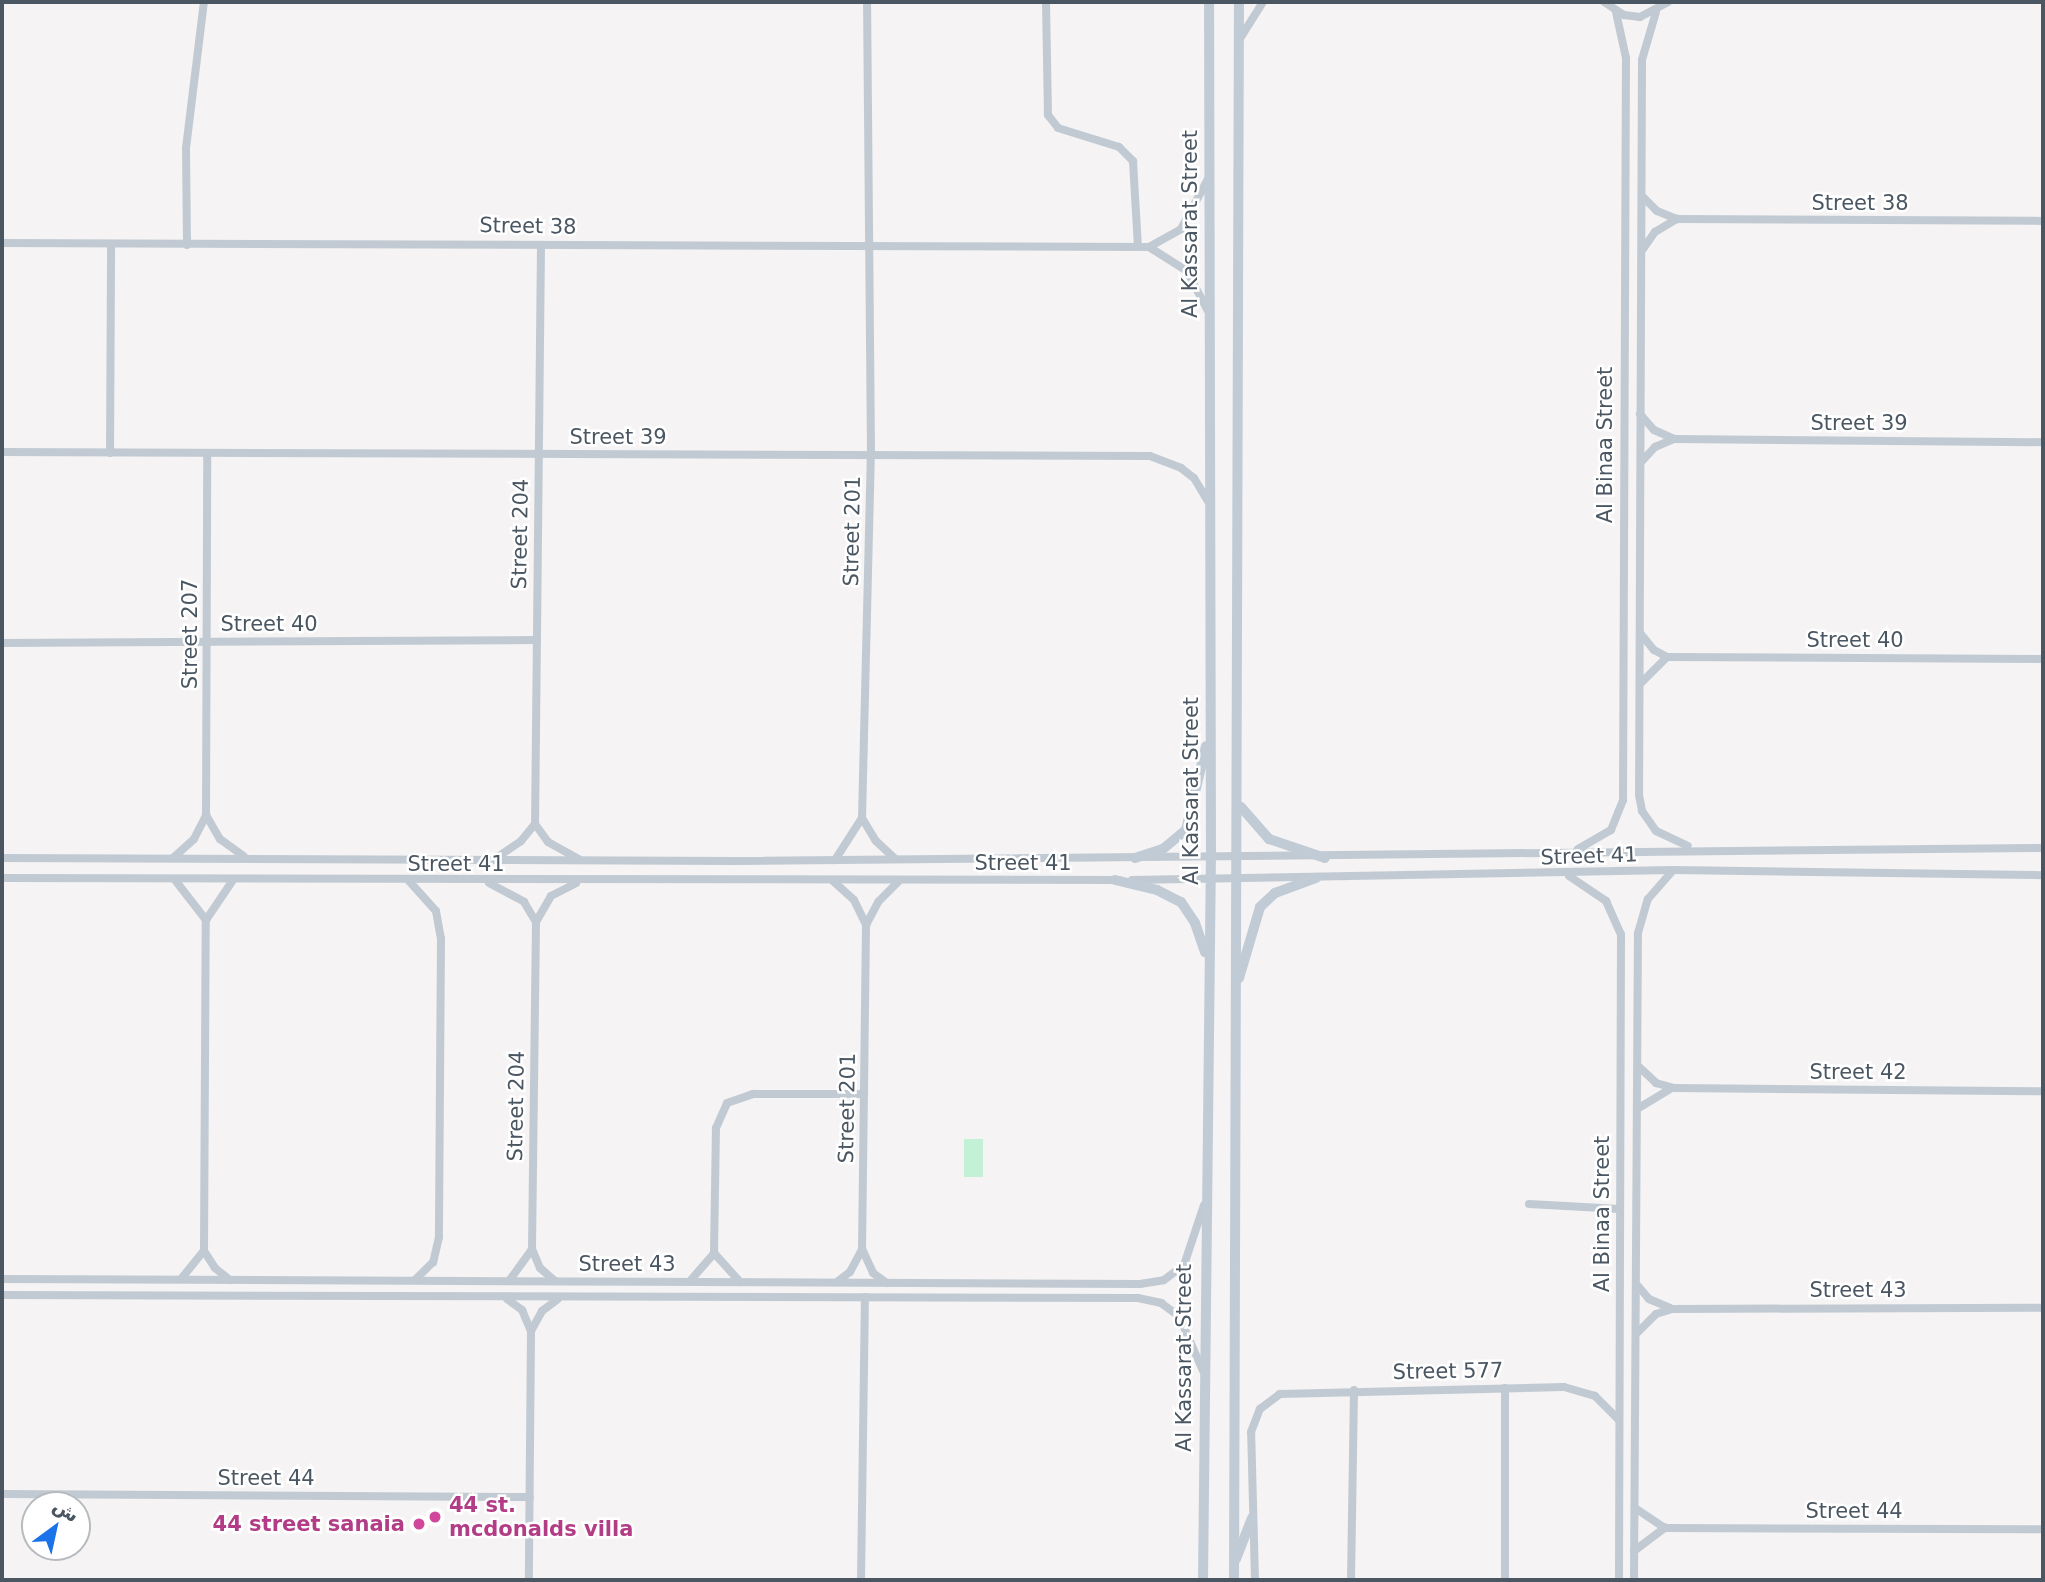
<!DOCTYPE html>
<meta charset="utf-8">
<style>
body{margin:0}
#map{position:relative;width:2045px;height:1582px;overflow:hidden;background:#f5f3f3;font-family:"DejaVu Sans","Noto Naskh Arabic",sans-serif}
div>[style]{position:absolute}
.green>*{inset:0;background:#c3f1d5;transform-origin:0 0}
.street>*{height:8px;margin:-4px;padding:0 4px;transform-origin:4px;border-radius:4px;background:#c1cad2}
.secondary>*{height:10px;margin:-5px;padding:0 5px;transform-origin:5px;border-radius:5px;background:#c1cbd6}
.dots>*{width:19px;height:19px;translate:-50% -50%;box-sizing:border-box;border:4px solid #fff;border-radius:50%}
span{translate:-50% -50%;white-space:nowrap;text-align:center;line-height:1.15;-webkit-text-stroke:5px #fff;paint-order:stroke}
.street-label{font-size:21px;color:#4a5661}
.hotel-label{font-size:21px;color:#b23c85;font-weight:700}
.left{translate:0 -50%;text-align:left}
.right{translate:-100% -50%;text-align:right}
.frame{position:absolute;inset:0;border:4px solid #4a5661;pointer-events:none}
.north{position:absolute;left:21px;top:1491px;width:70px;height:70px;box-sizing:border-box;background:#fff;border:2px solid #b7bbc0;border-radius:50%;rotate:33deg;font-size:19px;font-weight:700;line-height:28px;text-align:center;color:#4a5661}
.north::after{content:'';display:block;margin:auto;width:24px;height:32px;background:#1a73e8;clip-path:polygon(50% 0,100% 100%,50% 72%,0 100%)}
</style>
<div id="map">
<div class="green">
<div style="left:964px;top:1139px;width:19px;height:38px"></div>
</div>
<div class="street">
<div style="left:1046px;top:2px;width:113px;rotate:89deg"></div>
<div style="left:1048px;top:115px;width:16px;rotate:52deg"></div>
<div style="left:1058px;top:128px;width:64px;rotate:17.3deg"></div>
<div style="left:1119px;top:147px;width:20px;rotate:45deg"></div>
<div style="left:1133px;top:161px;width:86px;rotate:86.7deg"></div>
<div style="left:1604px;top:2px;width:24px;rotate:33deg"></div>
<div style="left:1624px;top:15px;width:16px;rotate:7deg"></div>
<div style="left:1640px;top:17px;width:32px;rotate:-28deg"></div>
<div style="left:1656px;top:12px;width:50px;rotate:106.3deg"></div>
<div style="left:1642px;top:60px;width:735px;rotate:90.23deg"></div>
<div style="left:1639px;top:795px;width:16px;rotate:79deg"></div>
<div style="left:1642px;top:811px;width:24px;rotate:55deg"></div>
<div style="left:1656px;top:831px;width:35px;rotate:25deg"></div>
<div style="left:1239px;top:40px;width:45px;rotate:-57.7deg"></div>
<div style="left:1642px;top:196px;width:21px;rotate:45deg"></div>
<div style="left:1657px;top:211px;width:22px;rotate:22deg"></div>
<div style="left:1677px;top:219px;width:366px;rotate:0.3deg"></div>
<div style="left:2px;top:243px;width:1147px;rotate:0.2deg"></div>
<div style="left:1149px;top:247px;width:37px;rotate:-29deg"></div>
<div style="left:1181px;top:229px;width:59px;rotate:-61.7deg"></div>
<div style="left:187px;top:245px;width:97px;rotate:-90.6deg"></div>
<div style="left:186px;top:148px;width:147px;rotate:-83deg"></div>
<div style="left:541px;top:245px;width:579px;rotate:90.59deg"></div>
<div style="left:535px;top:824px;width:22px;rotate:54deg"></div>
<div style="left:548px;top:842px;width:37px;rotate:29deg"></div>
<div style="left:1149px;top:247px;width:45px;rotate:32.3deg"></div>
<div style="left:1187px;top:271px;width:45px;rotate:62.3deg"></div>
<div style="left:1643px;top:249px;width:21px;rotate:-55deg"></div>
<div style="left:1655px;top:232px;width:26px;rotate:-31deg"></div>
<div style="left:1640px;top:414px;width:21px;rotate:49deg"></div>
<div style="left:1654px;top:430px;width:22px;rotate:24deg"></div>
<div style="left:1674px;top:439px;width:369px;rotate:0.5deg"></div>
<div style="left:2px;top:452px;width:1148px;rotate:0.2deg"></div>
<div style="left:1150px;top:456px;width:33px;rotate:21deg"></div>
<div style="left:1181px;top:468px;width:16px;rotate:38deg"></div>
<div style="left:1194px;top:478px;width:27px;rotate:59deg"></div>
<div style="left:110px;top:453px;width:208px;rotate:-89.7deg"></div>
<div style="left:1641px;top:462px;width:21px;rotate:-47deg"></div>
<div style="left:1655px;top:447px;width:21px;rotate:-23deg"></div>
<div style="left:1640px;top:633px;width:22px;rotate:51deg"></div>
<div style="left:1654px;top:650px;width:15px;rotate:28deg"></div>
<div style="left:1667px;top:657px;width:376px;rotate:0.3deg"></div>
<div style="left:2px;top:643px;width:535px;rotate:-0.32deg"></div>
<div style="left:1640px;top:684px;width:38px;rotate:-45deg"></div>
<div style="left:206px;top:815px;width:28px;rotate:60deg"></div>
<div style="left:220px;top:839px;width:29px;rotate:36deg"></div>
<div style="left:862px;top:818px;width:27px;rotate:59deg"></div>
<div style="left:876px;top:841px;width:26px;rotate:43deg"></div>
<div style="left:1578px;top:849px;width:38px;rotate:-30deg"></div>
<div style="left:1611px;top:830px;width:32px;rotate:-68deg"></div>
<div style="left:1623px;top:800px;width:742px;rotate:-89.77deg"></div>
<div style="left:1626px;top:58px;width:47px;rotate:-102.3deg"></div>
<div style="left:2px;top:858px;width:732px;rotate:0.23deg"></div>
<div style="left:734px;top:861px;width:1309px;rotate:-0.57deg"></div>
<div style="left:173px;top:858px;width:28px;rotate:-42deg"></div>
<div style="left:194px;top:839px;width:27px;rotate:-63deg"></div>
<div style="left:206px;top:815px;width:362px;rotate:-89.8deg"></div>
<div style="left:493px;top:860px;width:34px;rotate:-34deg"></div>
<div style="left:521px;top:841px;width:22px;rotate:-51deg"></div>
<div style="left:835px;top:860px;width:50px;rotate:-57.3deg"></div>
<div style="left:862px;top:818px;width:363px;rotate:-88.6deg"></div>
<div style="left:871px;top:455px;width:453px;rotate:-90.5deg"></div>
<div style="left:1569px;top:876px;width:45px;rotate:34deg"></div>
<div style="left:1606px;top:901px;width:36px;rotate:66deg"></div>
<div style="left:1621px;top:934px;width:646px;rotate:90.18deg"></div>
<div style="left:2px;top:878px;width:1117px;rotate:0.1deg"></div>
<div style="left:175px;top:880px;width:51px;rotate:52.2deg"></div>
<div style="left:1132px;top:880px;width:541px;rotate:-1.06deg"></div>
<div style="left:1673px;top:870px;width:370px;rotate:0.8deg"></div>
<div style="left:409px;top:881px;width:40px;rotate:48deg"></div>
<div style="left:436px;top:911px;width:27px;rotate:80deg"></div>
<div style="left:441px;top:938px;width:299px;rotate:90.4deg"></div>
<div style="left:439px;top:1237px;width:26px;rotate:103deg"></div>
<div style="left:433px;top:1262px;width:25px;rotate:135deg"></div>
<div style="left:833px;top:881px;width:28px;rotate:42deg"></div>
<div style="left:854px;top:900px;width:28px;rotate:64deg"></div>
<div style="left:866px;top:925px;width:324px;rotate:90.7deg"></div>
<div style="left:862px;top:1249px;width:26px;rotate:65deg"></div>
<div style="left:873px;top:1273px;width:17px;rotate:36deg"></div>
<div style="left:489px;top:883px;width:40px;rotate:28deg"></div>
<div style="left:524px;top:902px;width:23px;rotate:59deg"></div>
<div style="left:866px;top:925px;width:27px;rotate:-62deg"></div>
<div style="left:879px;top:901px;width:28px;rotate:-45deg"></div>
<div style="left:1638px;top:1066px;width:25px;rotate:43deg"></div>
<div style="left:1656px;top:1083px;width:18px;rotate:16deg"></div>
<div style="left:1673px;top:1088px;width:370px;rotate:0.5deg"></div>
<div style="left:1637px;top:1109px;width:39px;rotate:-31deg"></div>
<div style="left:1529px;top:1204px;width:91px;rotate:3.1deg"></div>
<div style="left:204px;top:1251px;width:20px;rotate:57deg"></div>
<div style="left:215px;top:1268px;width:19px;rotate:39deg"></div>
<div style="left:714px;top:1253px;width:39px;rotate:48deg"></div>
<div style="left:2px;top:1279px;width:1138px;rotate:0.25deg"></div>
<div style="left:1140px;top:1284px;width:24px;rotate:-9deg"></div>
<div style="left:1164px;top:1280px;width:25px;rotate:-37deg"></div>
<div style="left:1184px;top:1265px;width:63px;rotate:-71.6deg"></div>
<div style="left:181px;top:1279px;width:36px;rotate:-51deg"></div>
<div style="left:204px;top:1251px;width:331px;rotate:-89.7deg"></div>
<div style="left:206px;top:920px;width:48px;rotate:-56deg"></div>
<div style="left:509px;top:1281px;width:39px;rotate:-54deg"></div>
<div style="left:555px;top:1281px;width:20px;rotate:-139deg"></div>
<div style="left:540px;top:1268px;width:21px;rotate:-113deg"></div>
<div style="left:532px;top:1249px;width:327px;rotate:-89.3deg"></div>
<div style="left:536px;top:922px;width:30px;rotate:-60deg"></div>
<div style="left:551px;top:896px;width:28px;rotate:-27deg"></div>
<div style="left:690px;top:1281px;width:37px;rotate:-49deg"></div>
<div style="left:714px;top:1253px;width:125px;rotate:-89.1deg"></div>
<div style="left:716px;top:1128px;width:27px;rotate:-66deg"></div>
<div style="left:727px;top:1103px;width:28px;rotate:-19deg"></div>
<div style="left:753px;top:1094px;width:111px"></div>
<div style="left:837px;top:1282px;width:16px;rotate:-38deg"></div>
<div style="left:850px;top:1272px;width:26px;rotate:-62deg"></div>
<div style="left:1638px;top:1286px;width:17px;rotate:50deg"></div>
<div style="left:1649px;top:1299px;width:23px;rotate:23deg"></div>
<div style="left:2px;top:1295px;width:1136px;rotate:0.15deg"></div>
<div style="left:1138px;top:1298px;width:24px;rotate:12deg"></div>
<div style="left:1161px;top:1303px;width:22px;rotate:36deg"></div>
<div style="left:1179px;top:1316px;width:60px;rotate:66.4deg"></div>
<div style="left:507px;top:1299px;width:19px;rotate:36deg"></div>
<div style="left:522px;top:1310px;width:23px;rotate:67deg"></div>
<div style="left:531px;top:1331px;width:249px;rotate:90.5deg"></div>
<div style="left:531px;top:1331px;width:23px;rotate:-61deg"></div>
<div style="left:542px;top:1311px;width:20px;rotate:-37deg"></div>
<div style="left:1638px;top:1332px;width:25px;rotate:-45deg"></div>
<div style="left:1656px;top:1314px;width:17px;rotate:-17deg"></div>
<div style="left:1672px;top:1309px;width:371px;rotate:-0.2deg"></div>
<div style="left:2px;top:1494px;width:528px;rotate:0.33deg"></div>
<div style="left:1635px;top:1508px;width:36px;rotate:34deg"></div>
<div style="left:1665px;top:1528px;width:378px;rotate:0.2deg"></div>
<div style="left:1634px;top:1551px;width:39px;rotate:-37deg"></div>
<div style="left:861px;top:1580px;width:283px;rotate:-89.2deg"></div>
<div style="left:1255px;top:1580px;width:148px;rotate:-91.5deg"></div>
<div style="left:1251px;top:1432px;width:25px;rotate:-69deg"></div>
<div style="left:1260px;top:1409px;width:25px;rotate:-37deg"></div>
<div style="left:1280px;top:1394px;width:284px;rotate:-1.4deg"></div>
<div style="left:1564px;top:1387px;width:32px;rotate:16deg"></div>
<div style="left:1595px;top:1396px;width:33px;rotate:45deg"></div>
<div style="left:1351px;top:1580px;width:190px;rotate:-89.1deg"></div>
<div style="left:1505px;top:1580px;width:192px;rotate:-90deg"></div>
<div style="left:1634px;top:1580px;width:647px;rotate:-89.65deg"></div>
<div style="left:1638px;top:933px;width:35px;rotate:-74deg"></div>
<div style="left:1648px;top:899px;width:38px;rotate:-49deg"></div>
</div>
<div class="secondary">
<div style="left:1241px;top:807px;width:43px;rotate:48.8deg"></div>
<div style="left:1269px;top:839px;width:59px;rotate:18.7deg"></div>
<div style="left:1135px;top:858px;width:29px;rotate:-18deg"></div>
<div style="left:1163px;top:849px;width:30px;rotate:-40deg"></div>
<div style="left:1186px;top:830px;width:86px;rotate:-76.6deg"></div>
<div style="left:1115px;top:880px;width:43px;rotate:13.4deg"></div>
<div style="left:1157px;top:890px;width:27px;rotate:27deg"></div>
<div style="left:1181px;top:902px;width:25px;rotate:56deg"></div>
<div style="left:1195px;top:923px;width:31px;rotate:71deg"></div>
<div style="left:1239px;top:978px;width:74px;rotate:-73.5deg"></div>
<div style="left:1260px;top:907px;width:21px;rotate:-43deg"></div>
<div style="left:1275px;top:893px;width:44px;rotate:-20.1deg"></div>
<div style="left:1236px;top:1559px;width:44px;rotate:-68.7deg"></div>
<div style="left:1203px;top:1580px;width:722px;rotate:-89.37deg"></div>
<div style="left:1211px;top:858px;width:856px;rotate:-90.13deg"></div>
<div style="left:1234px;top:1580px;width:1578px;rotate:-89.82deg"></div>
</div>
<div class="dots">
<div style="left:435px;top:1517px;background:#d1479c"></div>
<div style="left:419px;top:1524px;background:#d1479c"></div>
</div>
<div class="street-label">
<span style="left:1860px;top:203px">Street 38</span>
<span style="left:1190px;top:224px;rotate:-90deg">Al Kassarat Street</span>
<span style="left:528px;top:226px;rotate:1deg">Street 38</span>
<span style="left:1859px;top:423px">Street 39</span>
<span style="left:618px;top:437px">Street 39</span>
<span style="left:1605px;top:445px;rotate:-90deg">Al Binaa Street</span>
<span style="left:852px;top:531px;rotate:-89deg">Street 201</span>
<span style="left:520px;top:534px;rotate:-89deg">Street 204</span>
<span style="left:269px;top:624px">Street 40</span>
<span style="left:190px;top:634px;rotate:-90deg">Street 207</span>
<span style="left:1855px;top:640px">Street 40</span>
<span style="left:1191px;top:791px;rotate:-90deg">Al Kassarat Street</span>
<span style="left:1589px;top:856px;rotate:-2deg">Street 41</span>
<span style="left:1023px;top:863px">Street 41</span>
<span style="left:456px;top:864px">Street 41</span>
<span style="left:1858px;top:1072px">Street 42</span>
<span style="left:516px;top:1106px;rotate:-89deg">Street 204</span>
<span style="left:847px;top:1108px;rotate:-89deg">Street 201</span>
<span style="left:1602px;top:1214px;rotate:-90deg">Al Binaa Street</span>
<span style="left:627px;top:1264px">Street 43</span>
<span style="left:1858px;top:1290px">Street 43</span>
<span style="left:1184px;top:1358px;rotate:-90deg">Al Kassarat Street</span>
<span style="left:1448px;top:1371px;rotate:-1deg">Street 577</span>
<span style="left:266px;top:1478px">Street 44</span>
<span style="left:1854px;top:1511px">Street 44</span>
</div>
<div class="hotel-label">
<span class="left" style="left:449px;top:1517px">44 st.<br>mcdonalds villa</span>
<span class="right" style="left:405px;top:1524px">44 street sanaia</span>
</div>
<div class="frame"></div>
<div class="north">ش</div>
</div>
